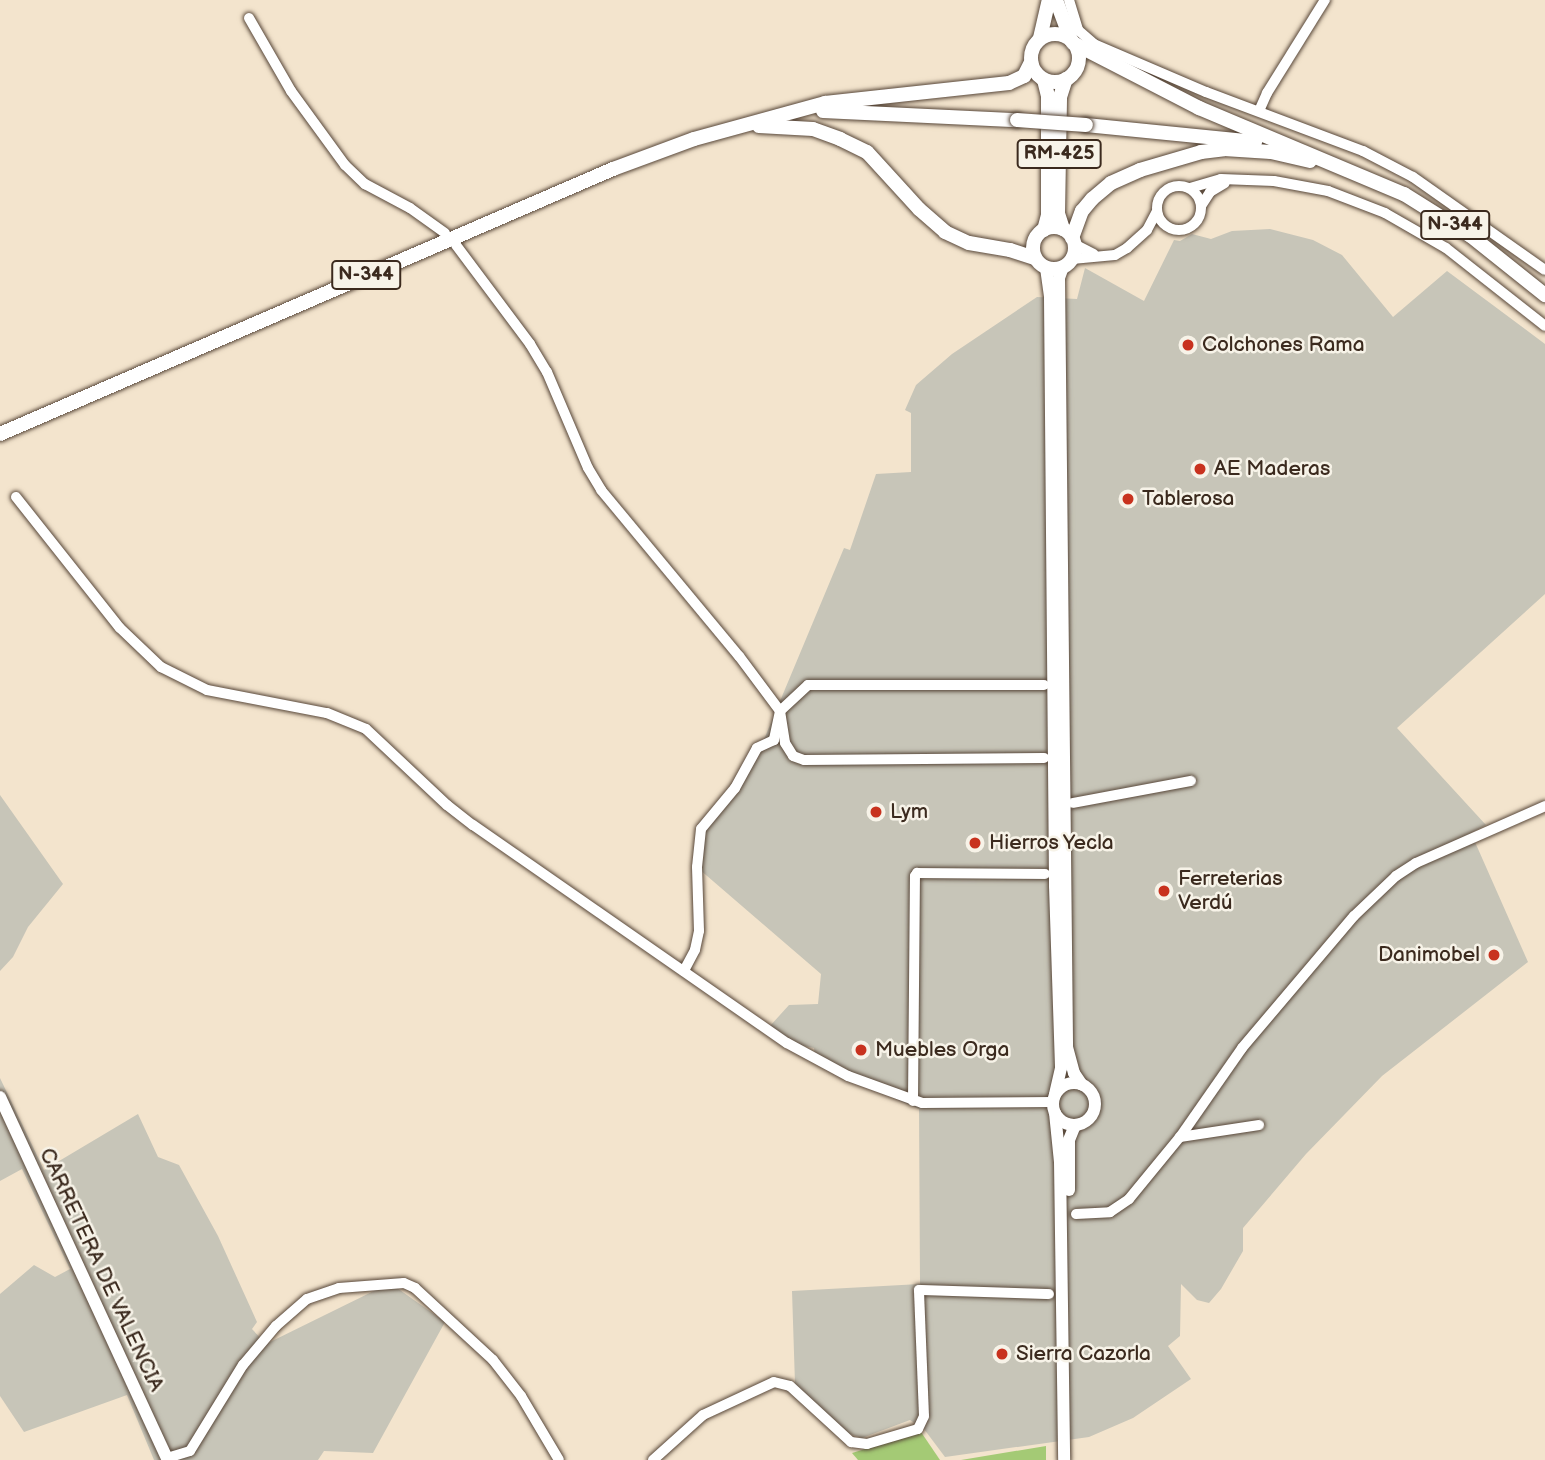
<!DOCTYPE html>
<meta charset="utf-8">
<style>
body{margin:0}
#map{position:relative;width:1545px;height:1460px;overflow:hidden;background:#f3e4cd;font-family:"Balsamiq Sans",sans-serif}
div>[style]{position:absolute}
.industrial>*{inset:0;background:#c7c5b8}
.green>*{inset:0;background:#a4ca75}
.roads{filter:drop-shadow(0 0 2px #574638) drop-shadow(0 0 2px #574638)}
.minor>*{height:10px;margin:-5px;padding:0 5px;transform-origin:5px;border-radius:5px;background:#fff}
.minor>.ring{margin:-5px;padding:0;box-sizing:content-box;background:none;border:10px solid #fff;border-radius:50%}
.major>*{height:12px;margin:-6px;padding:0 6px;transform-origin:6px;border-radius:6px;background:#fff}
.major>.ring{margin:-6px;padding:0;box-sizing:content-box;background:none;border:12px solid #fff;border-radius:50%}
.highway>*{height:14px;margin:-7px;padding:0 7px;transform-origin:7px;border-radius:7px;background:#fff}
.highway>.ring{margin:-7px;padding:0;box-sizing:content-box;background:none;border:14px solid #fff;border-radius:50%}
.bridges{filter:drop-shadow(0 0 2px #574638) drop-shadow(0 0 2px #574638)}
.highway-bridge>*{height:14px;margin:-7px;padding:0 7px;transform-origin:7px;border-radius:7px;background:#fff}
.dots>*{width:19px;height:19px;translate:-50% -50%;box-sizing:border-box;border:4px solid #f7f3e8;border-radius:50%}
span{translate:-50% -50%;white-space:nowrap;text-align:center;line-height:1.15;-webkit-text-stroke:5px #f7f3e8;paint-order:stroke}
.shield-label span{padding:2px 5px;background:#f7f3e8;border:2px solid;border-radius:5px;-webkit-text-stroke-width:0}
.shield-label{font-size:19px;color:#3b2a1e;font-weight:700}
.poi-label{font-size:21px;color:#3b2a1e}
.left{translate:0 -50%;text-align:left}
.right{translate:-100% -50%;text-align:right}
.street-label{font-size:21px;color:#3b2a1e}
</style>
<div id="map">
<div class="industrial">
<div style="clip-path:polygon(1270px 229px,1313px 240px,1342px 255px,1393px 317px,1447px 271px,1545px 344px,1545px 594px,1397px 728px,1486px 825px,1471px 833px,1528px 962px,1382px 1076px,1306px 1154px,1243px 1228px,1243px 1251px,1221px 1289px,1209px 1303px,1197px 1300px,1181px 1284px,1180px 1336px,1168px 1346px,1191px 1379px,1133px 1418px,1089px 1437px,945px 1457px,924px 1429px,910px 1420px,862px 1438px,844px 1432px,795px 1384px,792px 1291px,920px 1284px,919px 1109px,852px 1081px,815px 1055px,814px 1048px,794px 1044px,770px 1026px,789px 1005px,818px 1004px,821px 974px,699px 869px,705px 825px,738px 793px,765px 737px,844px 548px,850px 550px,876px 474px,911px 472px,911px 413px,905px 410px,916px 385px,952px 354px,1037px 297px,1077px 299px,1085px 268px,1144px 301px,1174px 240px,1180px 241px,1192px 234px,1211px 239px,1232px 231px)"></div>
<div style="clip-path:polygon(0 795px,63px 884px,28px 927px,13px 957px,0 971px)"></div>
<div style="clip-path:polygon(0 1078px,44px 1170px,138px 1114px,158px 1157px,179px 1165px,218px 1236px,257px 1322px,252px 1329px,266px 1344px,390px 1283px,445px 1322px,373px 1453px,324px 1451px,318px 1460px,154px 1460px,127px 1395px,24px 1432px,0 1396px,0 1294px,34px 1265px,55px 1277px,70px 1269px,22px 1169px,0 1181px)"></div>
</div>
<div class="green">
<div style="clip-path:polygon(921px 1432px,940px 1460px,858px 1460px,852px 1453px)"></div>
<div style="clip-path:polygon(1046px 1446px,1046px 1460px,961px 1460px)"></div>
</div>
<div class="roads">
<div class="minor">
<div style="left:1069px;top:0;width:31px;rotate:73deg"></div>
<div style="left:1078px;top:30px;width:21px;rotate:41deg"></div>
<div style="left:1094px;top:44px;width:122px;rotate:23.2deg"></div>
<div style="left:1206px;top:92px;width:168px;rotate:20.6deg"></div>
<div style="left:1363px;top:151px;width:56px;rotate:27.5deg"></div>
<div style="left:1413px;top:177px;width:161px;rotate:35.2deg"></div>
<div style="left:249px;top:18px;width:84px;rotate:60.1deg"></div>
<div style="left:291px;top:91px;width:92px;rotate:53.9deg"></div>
<div style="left:345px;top:165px;width:28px;rotate:44deg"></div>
<div style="left:365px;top:184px;width:51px;rotate:28.1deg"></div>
<div style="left:410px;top:208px;width:43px;rotate:35.5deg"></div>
<div style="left:1259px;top:111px;width:20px;rotate:-66deg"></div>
<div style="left:1267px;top:93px;width:110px;rotate:-58.1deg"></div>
<div class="ring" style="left:1157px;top:186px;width:34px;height:34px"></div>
<div style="left:1190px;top:188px;width:32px;rotate:-16deg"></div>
<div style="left:1221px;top:179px;width:53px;rotate:2.2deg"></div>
<div style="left:1274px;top:181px;width:55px;rotate:10.5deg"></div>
<div style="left:1328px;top:191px;width:61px;rotate:21.1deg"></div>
<div style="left:1385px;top:213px;width:70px;rotate:29.8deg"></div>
<div style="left:1446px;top:248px;width:126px;rotate:38.2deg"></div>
<div style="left:1201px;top:206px;width:17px;rotate:-57deg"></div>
<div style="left:1210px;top:192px;width:17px;rotate:-31deg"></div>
<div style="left:1074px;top:244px;width:22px;rotate:27deg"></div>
<div style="left:456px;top:245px;width:124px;rotate:53.2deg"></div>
<div style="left:530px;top:344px;width:33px;rotate:59deg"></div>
<div style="left:547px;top:372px;width:104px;rotate:66.9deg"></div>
<div style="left:588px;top:468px;width:26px;rotate:59deg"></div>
<div style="left:601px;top:490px;width:216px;rotate:50.3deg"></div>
<div style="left:739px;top:656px;width:69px;rotate:53.3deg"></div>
<div style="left:780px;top:711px;width:30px;rotate:102deg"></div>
<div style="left:774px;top:740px;width:19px;rotate:155deg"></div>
<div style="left:757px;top:748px;width:46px;rotate:118.8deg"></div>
<div style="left:735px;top:788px;width:53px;rotate:129.7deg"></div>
<div style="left:701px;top:829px;width:38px;rotate:96deg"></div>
<div style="left:697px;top:867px;width:64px;rotate:88.2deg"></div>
<div style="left:699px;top:931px;width:19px;rotate:102deg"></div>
<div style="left:695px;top:950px;width:24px;rotate:118deg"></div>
<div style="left:1072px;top:259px;width:43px;rotate:-5.3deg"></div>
<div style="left:1115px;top:255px;width:14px;rotate:-30deg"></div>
<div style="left:1127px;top:248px;width:27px;rotate:-42deg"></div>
<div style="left:1147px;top:230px;width:21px;rotate:-62deg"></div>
<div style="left:16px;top:497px;width:167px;rotate:51.6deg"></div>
<div style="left:120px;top:628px;width:57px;rotate:43.6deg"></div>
<div style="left:161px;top:667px;width:51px;rotate:26.6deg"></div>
<div style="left:207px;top:690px;width:122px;rotate:10.9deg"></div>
<div style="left:327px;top:713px;width:42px;rotate:22.3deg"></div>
<div style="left:366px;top:729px;width:111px;rotate:43.2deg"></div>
<div style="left:447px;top:805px;width:33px;rotate:38deg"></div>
<div style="left:473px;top:825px;width:382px;rotate:34.8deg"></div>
<div style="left:787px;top:1043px;width:69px;rotate:28.4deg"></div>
<div style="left:848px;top:1076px;width:79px;rotate:20deg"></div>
<div style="left:922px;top:1103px;width:131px;rotate:-0.4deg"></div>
<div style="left:1044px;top:685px;width:236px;rotate:180deg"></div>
<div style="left:808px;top:685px;width:38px;rotate:137deg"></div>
<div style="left:780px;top:711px;width:32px;rotate:81deg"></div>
<div style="left:785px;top:743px;width:15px;rotate:58deg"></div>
<div style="left:793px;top:756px;width:12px;rotate:20deg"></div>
<div style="left:804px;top:760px;width:240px;rotate:-0.5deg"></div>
<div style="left:1073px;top:803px;width:120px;rotate:-10.6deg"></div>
<div style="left:913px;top:1101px;width:225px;rotate:-89.5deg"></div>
<div style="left:915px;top:876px;width:4px;rotate:-56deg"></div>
<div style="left:917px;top:873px;width:128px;rotate:0.4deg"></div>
<div style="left:1180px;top:1137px;width:80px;rotate:-8.6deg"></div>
<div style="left:1076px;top:1214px;width:34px;rotate:-3deg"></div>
<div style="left:1110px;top:1212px;width:23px;rotate:-34deg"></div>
<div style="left:1129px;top:1199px;width:80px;rotate:-50.6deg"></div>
<div style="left:1180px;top:1137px;width:108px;rotate:-55.1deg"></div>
<div style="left:1242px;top:1048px;width:173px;rotate:-49.7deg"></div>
<div style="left:1354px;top:916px;width:58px;rotate:-43.6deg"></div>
<div style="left:1396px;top:876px;width:24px;rotate:-33deg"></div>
<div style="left:1416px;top:863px;width:141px;rotate:-23.8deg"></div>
<div style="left:167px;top:1458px;width:24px;rotate:-17deg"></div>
<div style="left:190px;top:1451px;width:101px;rotate:-58.4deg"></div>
<div style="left:243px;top:1365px;width:51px;rotate:-49.8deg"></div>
<div style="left:276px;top:1326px;width:41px;rotate:-41.1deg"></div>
<div style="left:307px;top:1299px;width:34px;rotate:-19deg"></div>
<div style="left:339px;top:1288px;width:65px;rotate:-4.4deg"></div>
<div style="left:404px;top:1283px;width:12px;rotate:24deg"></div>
<div style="left:415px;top:1288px;width:106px;rotate:42.7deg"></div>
<div style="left:493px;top:1360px;width:46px;rotate:52.1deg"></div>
<div style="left:521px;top:1396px;width:74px;rotate:59.3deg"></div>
<div style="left:653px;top:1460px;width:67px;rotate:-42deg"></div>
<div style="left:703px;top:1415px;width:78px;rotate:-24.9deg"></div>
<div style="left:774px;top:1382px;width:16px;rotate:14deg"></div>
<div style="left:790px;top:1386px;width:83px;rotate:42.6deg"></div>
<div style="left:851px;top:1442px;width:16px;rotate:7deg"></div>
<div style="left:867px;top:1444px;width:53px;rotate:-16.4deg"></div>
<div style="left:918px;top:1429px;width:14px;rotate:-65deg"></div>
<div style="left:924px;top:1416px;width:126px;rotate:-92.3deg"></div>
<div style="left:919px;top:1290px;width:130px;rotate:1.8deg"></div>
</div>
<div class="major">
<div style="left:1063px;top:267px;width:12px;rotate:110deg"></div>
<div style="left:1059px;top:278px;width:769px;rotate:89.4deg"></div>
<div style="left:1067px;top:1047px;width:27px;rotate:75deg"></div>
<div style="left:1074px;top:1073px;width:14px;rotate:56deg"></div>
<div style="left:1046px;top:268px;width:30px;rotate:82deg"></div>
<div style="left:1050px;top:298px;width:588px;rotate:89.51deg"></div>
<div style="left:1055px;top:886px;width:182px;rotate:88.1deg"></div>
<div style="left:1061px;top:1068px;width:27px;rotate:103deg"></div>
<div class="ring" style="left:1053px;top:1083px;width:30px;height:30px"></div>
<div style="left:0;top:1097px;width:400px;rotate:65.2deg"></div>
<div style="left:1055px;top:1113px;width:49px;rotate:84.2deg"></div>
<div style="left:1060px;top:1162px;width:298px;rotate:89.2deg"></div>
<div style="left:1069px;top:1190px;width:50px;rotate:-90deg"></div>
<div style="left:1069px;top:1140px;width:16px;rotate:-68deg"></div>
</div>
<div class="highway">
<div style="left:1056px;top:0;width:43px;rotate:69.4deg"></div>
<div class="ring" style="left:1031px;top:34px;width:34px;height:34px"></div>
<div style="left:1040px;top:38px;width:39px;rotate:-77deg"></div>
<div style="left:1073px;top:43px;width:142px;rotate:27.3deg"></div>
<div style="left:1199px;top:108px;width:222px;rotate:22.8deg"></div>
<div style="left:1404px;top:194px;width:79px;rotate:32.1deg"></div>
<div style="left:1471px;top:236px;width:95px;rotate:38.6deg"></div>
<div style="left:823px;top:111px;width:194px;rotate:2.7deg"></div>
<div style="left:1086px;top:125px;width:170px;rotate:5.7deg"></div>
<div style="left:759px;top:126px;width:54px;rotate:3.2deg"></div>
<div style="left:813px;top:129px;width:29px;rotate:20deg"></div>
<div style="left:840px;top:139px;width:30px;rotate:26deg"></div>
<div style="left:867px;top:152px;width:77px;rotate:47.6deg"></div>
<div style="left:919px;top:209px;width:35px;rotate:41deg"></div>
<div style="left:945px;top:232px;width:26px;rotate:25deg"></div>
<div style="left:969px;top:243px;width:42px;rotate:9.7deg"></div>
<div style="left:1010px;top:250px;width:26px;rotate:18deg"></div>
<div class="ring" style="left:1033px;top:227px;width:28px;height:28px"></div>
<div style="left:1063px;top:229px;width:16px;rotate:-108deg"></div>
<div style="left:1058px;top:214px;width:117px;rotate:-89deg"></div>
<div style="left:1060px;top:97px;width:19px;rotate:-72deg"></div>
<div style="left:1044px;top:230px;width:16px;rotate:-75deg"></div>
<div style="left:1048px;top:215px;width:119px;rotate:-90deg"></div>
<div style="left:1048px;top:96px;width:16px;rotate:-104deg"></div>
<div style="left:1072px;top:238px;width:29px;rotate:-70deg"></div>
<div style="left:1082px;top:211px;width:16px;rotate:-50deg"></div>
<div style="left:1092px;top:199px;width:25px;rotate:-40deg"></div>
<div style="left:1111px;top:183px;width:32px;rotate:-24deg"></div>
<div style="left:1140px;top:170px;width:64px;rotate:-16.4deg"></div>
<div style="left:1201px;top:152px;width:23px;rotate:-7deg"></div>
<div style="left:1224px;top:149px;width:47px;rotate:3.7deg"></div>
<div style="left:1271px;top:152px;width:40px;rotate:13deg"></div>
<div style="left:0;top:434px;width:668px;rotate:-23.38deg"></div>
<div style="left:613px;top:169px;width:86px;rotate:-20.3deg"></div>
<div style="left:694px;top:139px;width:136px;rotate:-15.4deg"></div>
<div style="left:825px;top:103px;width:185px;rotate:-6.2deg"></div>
<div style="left:1009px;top:83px;width:17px;rotate:-25deg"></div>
<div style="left:1024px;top:76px;width:16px;rotate:-63deg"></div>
</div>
</div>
<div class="bridges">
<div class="highway-bridge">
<div style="left:1017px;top:120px;width:69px;rotate:4.1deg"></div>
</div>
</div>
<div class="dots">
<div style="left:1188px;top:345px;background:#c8321e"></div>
<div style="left:1200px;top:469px;background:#c8321e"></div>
<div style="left:1128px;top:499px;background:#c8321e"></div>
<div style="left:876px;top:812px;background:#c8321e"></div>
<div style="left:975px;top:843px;background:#c8321e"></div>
<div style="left:1164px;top:891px;background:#c8321e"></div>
<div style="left:1494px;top:955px;background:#c8321e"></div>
<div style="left:861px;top:1050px;background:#c8321e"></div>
<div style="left:1002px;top:1354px;background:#c8321e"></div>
</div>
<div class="shield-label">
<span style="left:1059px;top:154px">RM-425</span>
<span style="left:1455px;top:225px">N-344</span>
<span style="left:366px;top:275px">N-344</span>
</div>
<div class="poi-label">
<span class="left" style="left:1202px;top:345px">Colchones Rama</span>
<span class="left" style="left:1214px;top:469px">AE Maderas</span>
<span class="left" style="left:1142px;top:499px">Tablerosa</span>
<span class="left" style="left:890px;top:812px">Lym</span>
<span class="left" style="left:989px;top:843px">Hierros Yecla</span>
<span class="left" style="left:1178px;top:891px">Ferreterias<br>Verdú</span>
<span class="right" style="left:1480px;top:955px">Danimobel</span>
<span class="left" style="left:875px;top:1050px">Muebles Orga</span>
<span class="left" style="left:1016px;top:1354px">Sierra Cazorla</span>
</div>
<div class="street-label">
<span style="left:101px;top:1270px;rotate:65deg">CARRETERA DE VALENCIA</span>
</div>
</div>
